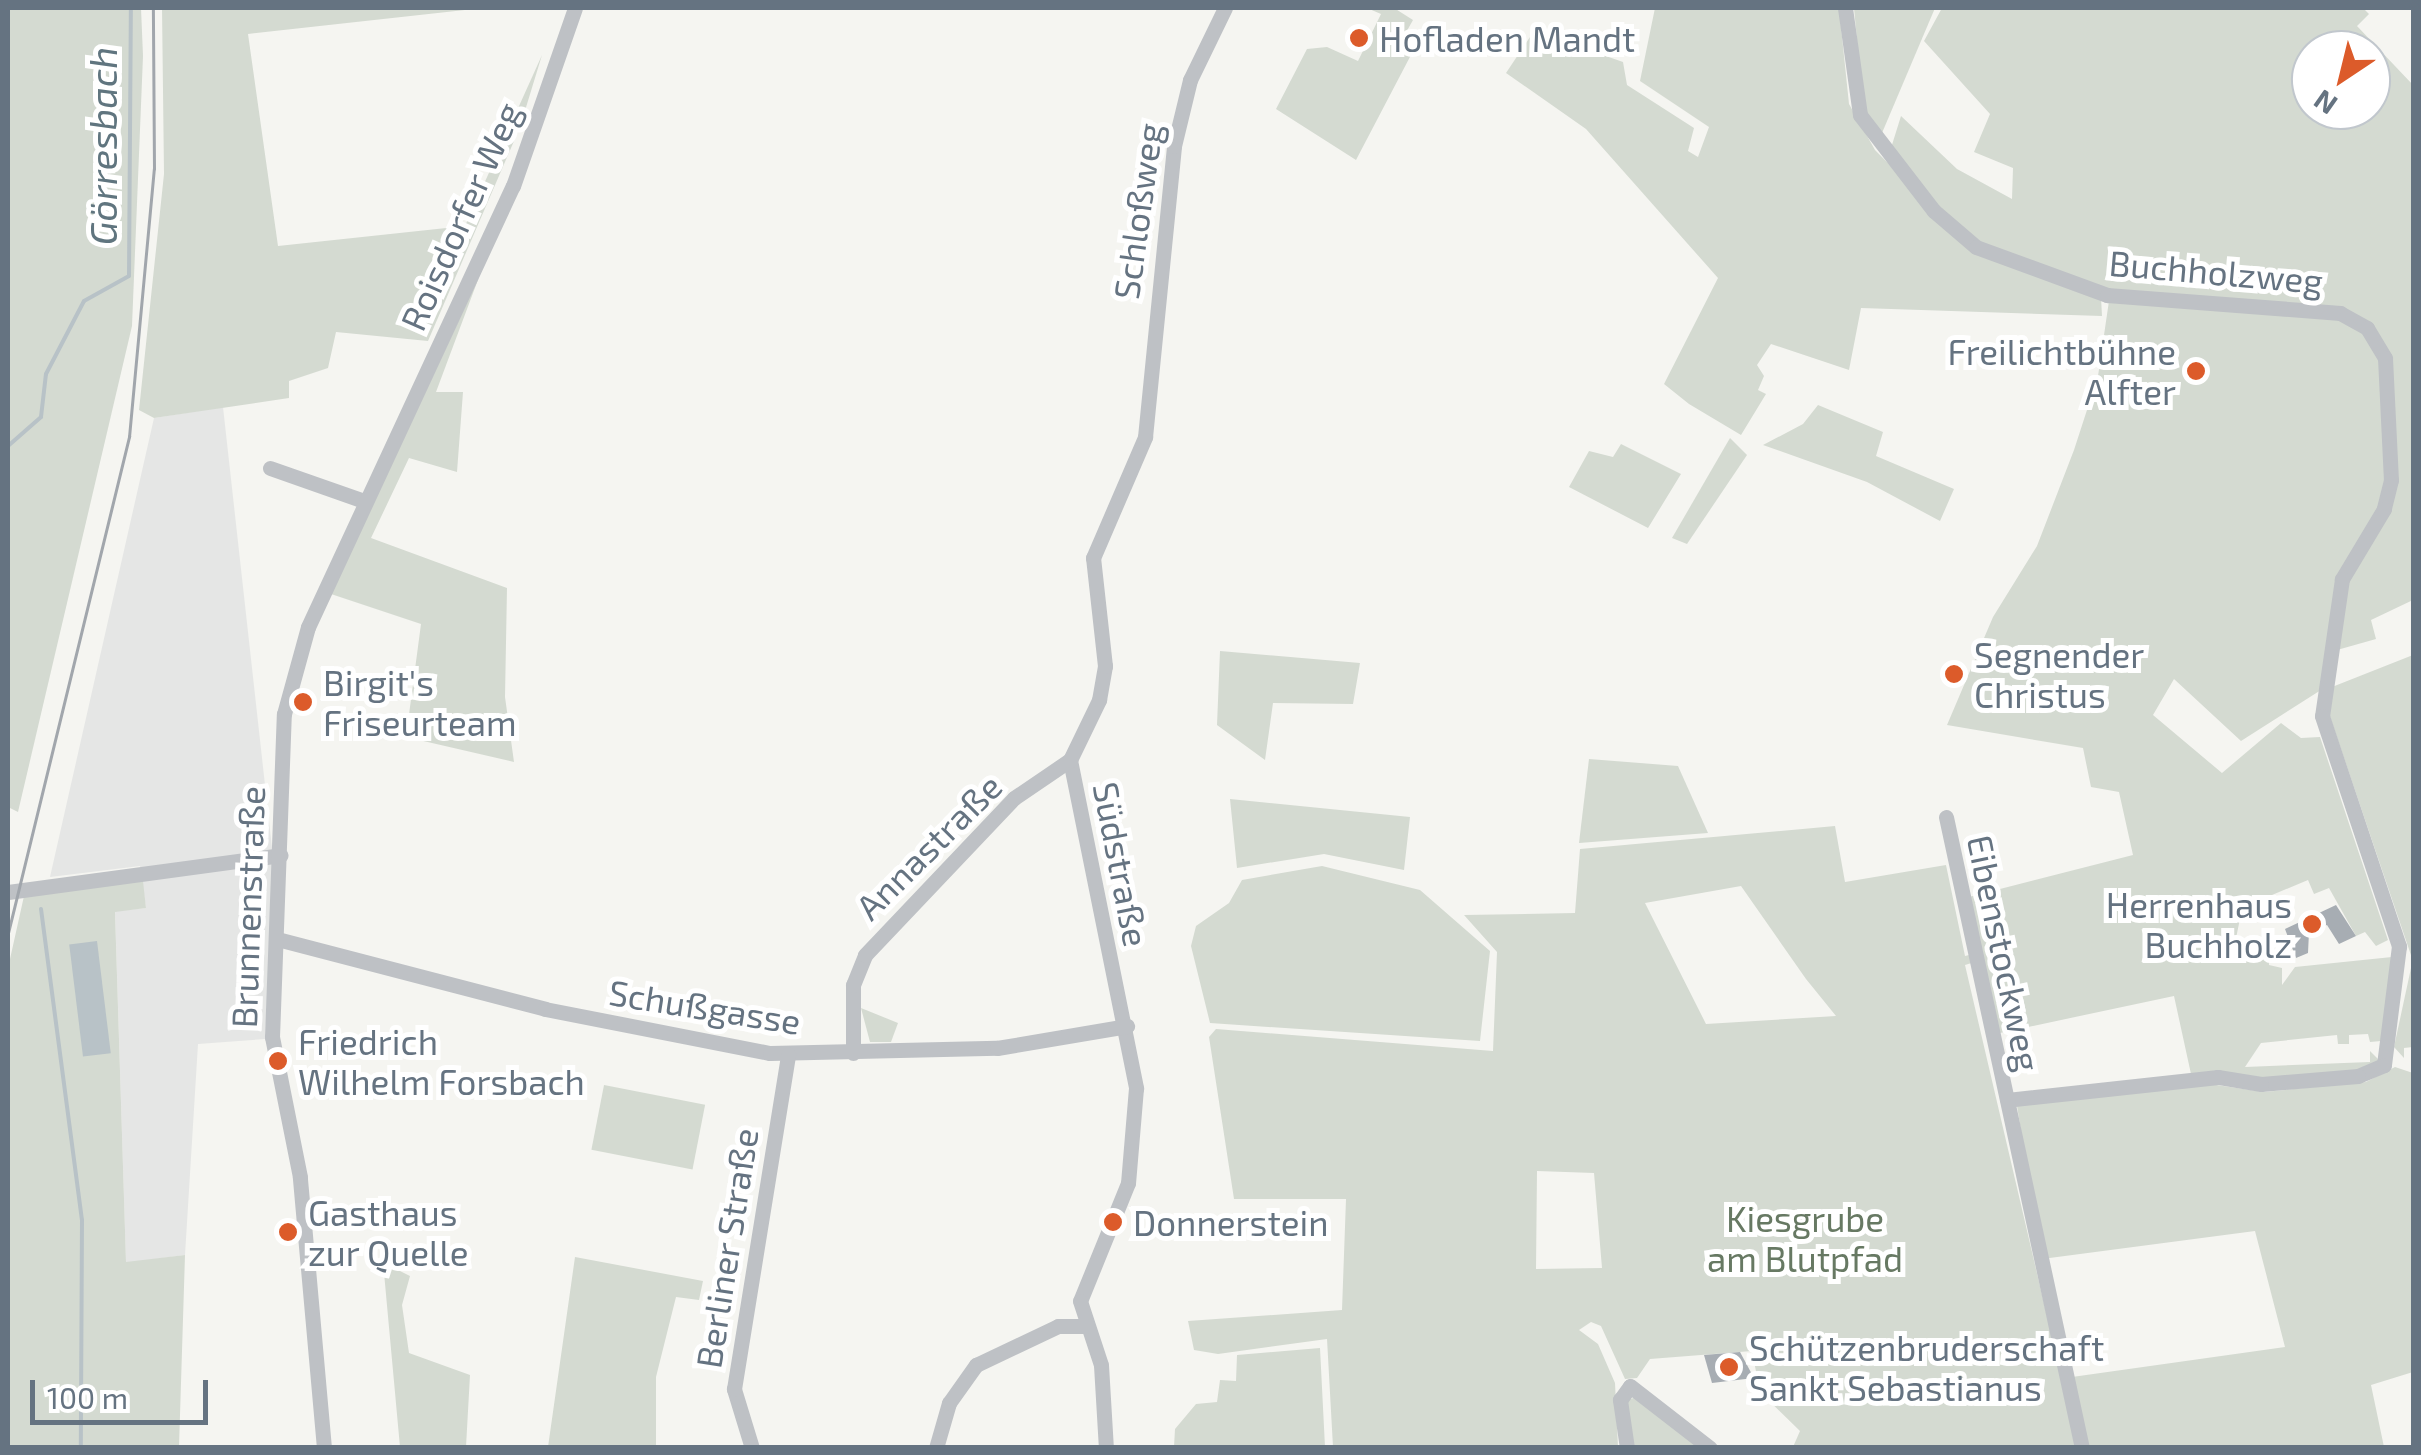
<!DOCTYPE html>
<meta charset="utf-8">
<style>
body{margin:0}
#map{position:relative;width:2421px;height:1455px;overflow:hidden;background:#f5f5f1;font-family:"Exo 2",sans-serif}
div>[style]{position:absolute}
.built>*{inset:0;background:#e5e6e5}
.green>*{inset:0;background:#d4dad1;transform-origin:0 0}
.water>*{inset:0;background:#b8c2c7;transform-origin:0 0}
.stream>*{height:4px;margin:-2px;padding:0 2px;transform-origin:2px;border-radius:2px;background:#b8c2c7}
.building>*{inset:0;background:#a7adb3}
.minor>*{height:15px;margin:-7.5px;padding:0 7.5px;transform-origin:7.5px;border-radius:7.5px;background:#bec1c5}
.tram>*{height:2.5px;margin:-1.25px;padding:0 1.25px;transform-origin:1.25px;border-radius:1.25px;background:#a1a6ac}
.dots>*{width:28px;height:28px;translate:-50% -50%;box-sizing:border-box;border:5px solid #fff;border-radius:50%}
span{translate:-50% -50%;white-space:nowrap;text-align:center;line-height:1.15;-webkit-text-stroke:10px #fff;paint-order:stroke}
.poi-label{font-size:35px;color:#657381}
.left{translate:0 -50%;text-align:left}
.right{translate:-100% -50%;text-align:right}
.street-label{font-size:35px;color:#657381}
.park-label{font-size:35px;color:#677963}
.water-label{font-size:38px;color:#60757f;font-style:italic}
.frame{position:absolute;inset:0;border:10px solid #657381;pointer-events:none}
.north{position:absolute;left:2291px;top:30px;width:100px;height:100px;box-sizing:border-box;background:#fff;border:2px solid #c1c7cd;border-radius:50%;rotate:215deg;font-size:28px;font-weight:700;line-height:40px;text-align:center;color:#657381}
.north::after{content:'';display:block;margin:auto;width:35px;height:45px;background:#dc5b2a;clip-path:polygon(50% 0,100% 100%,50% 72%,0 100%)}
.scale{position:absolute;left:30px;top:1380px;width:178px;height:45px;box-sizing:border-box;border:5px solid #657381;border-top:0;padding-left:12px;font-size:30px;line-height:35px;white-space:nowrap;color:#657381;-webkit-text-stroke:8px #fff;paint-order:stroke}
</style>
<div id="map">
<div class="built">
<div style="clip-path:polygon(223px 407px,274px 866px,265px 1039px,198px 1044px,185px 1255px,126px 1263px,115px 911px,146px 908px,140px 866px,50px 877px,154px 418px)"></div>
</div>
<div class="green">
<div style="clip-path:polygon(8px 8px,141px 8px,143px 56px,132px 326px,18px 812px,8px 807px)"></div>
<div style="clip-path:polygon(162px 8px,483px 8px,248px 34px,278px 246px,465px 226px,542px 55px,520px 127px,428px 341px,336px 332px,328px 368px,289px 381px,289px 398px,154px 418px,139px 410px,164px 174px)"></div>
<div style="clip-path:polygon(1367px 8px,1394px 8px,1413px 20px,1399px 45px,1412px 53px,1356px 160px,1276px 109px,1307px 49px,1327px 47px,1358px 61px,1381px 14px)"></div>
<div style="clip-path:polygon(1655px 8px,1839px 8px,1849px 104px,1875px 150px,1980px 256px,2101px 297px,2102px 316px,1861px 308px,1849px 370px,1771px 344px,1757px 365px,1764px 376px,1758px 390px,1766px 394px,1741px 435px,1689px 404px,1664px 384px,1718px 278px,1586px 129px,1506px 73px,1534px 31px,1623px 62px,1627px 85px,1694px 128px,1688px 151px,1698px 157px,1709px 127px,1640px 81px)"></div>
<div style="clip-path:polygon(1854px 8px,1935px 8px,1882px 133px,1864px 113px)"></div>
<div style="clip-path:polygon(evenodd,1942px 8px,2363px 8px,2369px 14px,2357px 26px,2413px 85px,2413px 600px,2371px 620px,2376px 639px,2337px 650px,2332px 687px,2413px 655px,2413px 961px,2321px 690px,2241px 741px,2174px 679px,2153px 715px,2222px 773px,2281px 723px,2301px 738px,2320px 737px,2388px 940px,2376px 946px,2365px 932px,2356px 936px,2329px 888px,2314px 894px,2308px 880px,2272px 895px,2280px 915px,2266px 921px,2241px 914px,2235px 943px,2268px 948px,2269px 965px,2282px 968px,2282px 985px,2295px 967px,2392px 957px,2381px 1041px,2370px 1042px,2368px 1034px,2349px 1035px,2349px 1044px,2338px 1044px,2337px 1035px,2261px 1043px,2245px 1067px,2370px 1062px,2370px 1051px,2379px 1060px,2366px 1070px,2266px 1080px,2191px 1074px,2174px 996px,1995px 1034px,1978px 961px,1965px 965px,2060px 1372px,2072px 1377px,2285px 1347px,2255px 1231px,2042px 1259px,2017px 1106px,2203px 1083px,2264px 1092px,2366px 1082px,2395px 1067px,2413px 1073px,2413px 1372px,2371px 1385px,2384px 1447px,1793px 1447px,1800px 1431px,1760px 1392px,1752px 1351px,1650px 1359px,1637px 1378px,1625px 1379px,1601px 1326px,1591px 1322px,1579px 1330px,1598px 1344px,1615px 1383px,1618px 1447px,1333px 1447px,1327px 1339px,1218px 1354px,1194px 1350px,1188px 1321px,1342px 1310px,1346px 1199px,1234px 1199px,1209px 1037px,1216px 1029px,1493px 1051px,1497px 952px,1464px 915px,1575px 913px,1580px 849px,1835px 826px,1845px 882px,1946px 865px,1965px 956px,1977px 953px,1965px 898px,2133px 855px,2119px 792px,2091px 787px,2083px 748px,1947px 725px,1993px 617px,2037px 546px,2074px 450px,2098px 376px,2110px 294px,2001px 258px,1939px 208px,1891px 148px,1901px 116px,1957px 169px,2012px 199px,2013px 168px,1974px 152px,1990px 114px,1924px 41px,1942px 8px,2311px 50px,2371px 50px,2371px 110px,2311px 110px,2311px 50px,1942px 8px,1741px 886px,1806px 979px,1836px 1016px,1706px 1024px,1645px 903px,1741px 886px,1942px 8px,1537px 1171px,1594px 1173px,1602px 1268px,1536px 1269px,1537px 1171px)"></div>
<div style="clip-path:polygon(479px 277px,436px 392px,463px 392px,457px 472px,409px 458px,371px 538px,507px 588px,505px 697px,514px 762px,406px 737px,421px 624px,331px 594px)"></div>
<div style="clip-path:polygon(1818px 405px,1883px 432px,1876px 456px,1954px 489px,1940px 521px,1867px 482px,1763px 445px,1803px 424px)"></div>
<div style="clip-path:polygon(1730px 438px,1747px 455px,1687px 544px,1672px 538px)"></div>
<div style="clip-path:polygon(1621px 444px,1681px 474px,1648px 528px,1569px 487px,1589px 451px,1613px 457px)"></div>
<div style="clip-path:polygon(1220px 651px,1360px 663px,1353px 704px,1273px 703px,1265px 760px,1217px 725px)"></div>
<div style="clip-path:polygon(1589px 759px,1678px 766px,1708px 833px,1579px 843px)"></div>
<div style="clip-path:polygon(1230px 799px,1410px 817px,1404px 870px,1324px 854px,1237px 868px)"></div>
<div style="clip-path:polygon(1322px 866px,1420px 890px,1490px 951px,1480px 1041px,1210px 1023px,1191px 946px,1196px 926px,1229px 903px,1242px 880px)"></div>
<div style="clip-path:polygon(143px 881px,146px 908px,115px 912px,126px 1262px,185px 1255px,179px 1447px,8px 1448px,8px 968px,24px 896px)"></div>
<div style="clip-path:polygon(2411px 968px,2413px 1047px,2404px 1048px,2404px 1058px,2394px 1047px)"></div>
<div style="clip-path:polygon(861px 1008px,898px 1023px,891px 1042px,870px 1042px)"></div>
<div style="left:604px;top:1085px;width:103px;height:66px;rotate:11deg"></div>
<div style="clip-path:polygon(390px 1249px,398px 1270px,410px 1276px,402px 1305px,409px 1353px,470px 1375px,466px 1447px,400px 1447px,382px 1251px)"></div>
<div style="clip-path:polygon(575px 1257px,703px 1281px,699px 1300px,676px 1297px,656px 1377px,656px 1447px,548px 1447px)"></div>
<div style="clip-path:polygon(1320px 1348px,1325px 1447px,1174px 1447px,1175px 1429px,1196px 1404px,1217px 1402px,1220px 1380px,1236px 1381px,1237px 1355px)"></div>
<div style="clip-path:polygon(1640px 1396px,1699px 1447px,1632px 1447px,1627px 1400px)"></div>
</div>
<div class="water">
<div style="left:97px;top:941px;width:113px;height:28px;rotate:83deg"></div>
</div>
<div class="stream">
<div style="left:8px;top:446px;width:44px;rotate:-41.3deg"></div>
<div style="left:41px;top:417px;width:43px;rotate:-83.4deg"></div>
<div style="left:46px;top:374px;width:82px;rotate:-62.5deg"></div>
<div style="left:84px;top:301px;width:51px;rotate:-29.1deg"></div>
<div style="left:129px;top:276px;width:268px;rotate:-89.6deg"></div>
<div style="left:41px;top:909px;width:314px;rotate:82.5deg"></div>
<div style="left:82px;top:1220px;width:228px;rotate:90.3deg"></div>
</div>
<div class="building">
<div style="clip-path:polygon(2336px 905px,2356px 936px,2339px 944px,2327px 925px,2309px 932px,2308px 953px,2296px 958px,2285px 929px)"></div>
<div style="clip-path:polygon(1740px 1352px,1754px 1378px,1712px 1383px,1704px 1355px)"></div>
</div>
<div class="minor">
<div style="left:1845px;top:8px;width:108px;rotate:82deg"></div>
<div style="left:1860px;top:115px;width:121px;rotate:52.4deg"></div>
<div style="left:1934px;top:211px;width:55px;rotate:40.6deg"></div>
<div style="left:1976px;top:247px;width:140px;rotate:20.1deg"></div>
<div style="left:2107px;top:295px;width:234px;rotate:4.4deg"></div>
<div style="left:2340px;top:313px;width:31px;rotate:29deg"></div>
<div style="left:2367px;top:328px;width:35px;rotate:59deg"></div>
<div style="left:2385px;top:358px;width:122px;rotate:87.2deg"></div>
<div style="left:2391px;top:480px;width:30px;rotate:104deg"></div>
<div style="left:2384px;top:509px;width:82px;rotate:121deg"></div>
<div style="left:2342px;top:579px;width:138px;rotate:98.3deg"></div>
<div style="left:2322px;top:716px;width:243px;rotate:71.5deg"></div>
<div style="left:2399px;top:946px;width:120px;rotate:97.2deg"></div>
<div style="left:2384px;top:1065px;width:28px;rotate:157deg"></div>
<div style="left:2358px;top:1076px;width:97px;rotate:175.3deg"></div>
<div style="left:2261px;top:1084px;width:44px;rotate:-170.8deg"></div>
<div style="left:2218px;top:1077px;width:212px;rotate:173.8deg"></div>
<div style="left:270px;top:468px;width:100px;rotate:19.3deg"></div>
<div style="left:1070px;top:760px;width:335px;rotate:78.6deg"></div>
<div style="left:1136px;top:1088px;width:95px;rotate:94.8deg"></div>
<div style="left:1128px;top:1183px;width:127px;rotate:112.1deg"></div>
<div style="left:1080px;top:1301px;width:67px;rotate:71.8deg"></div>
<div style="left:1101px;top:1365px;width:83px;rotate:86.6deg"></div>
<div style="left:1946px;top:817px;width:645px;rotate:77.84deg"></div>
<div style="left:8px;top:892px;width:275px;rotate:-7.7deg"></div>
<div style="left:281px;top:940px;width:273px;rotate:14.6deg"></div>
<div style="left:545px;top:1009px;width:229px;rotate:11.1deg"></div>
<div style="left:770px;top:1053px;width:227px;rotate:-1.3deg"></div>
<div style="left:997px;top:1048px;width:132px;rotate:-9.6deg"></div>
<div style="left:853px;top:1053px;width:68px;rotate:-90deg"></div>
<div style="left:853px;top:985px;width:32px;rotate:-68deg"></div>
<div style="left:865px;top:955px;width:216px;rotate:-46.5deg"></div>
<div style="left:1014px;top:798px;width:68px;rotate:-34.2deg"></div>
<div style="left:1070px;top:760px;width:67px;rotate:-64.2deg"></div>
<div style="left:1099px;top:700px;width:35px;rotate:-80deg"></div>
<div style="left:1105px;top:666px;width:109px;rotate:-96.3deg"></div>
<div style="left:1093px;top:558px;width:132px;rotate:-66.7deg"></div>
<div style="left:1145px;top:437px;width:292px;rotate:-84.3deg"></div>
<div style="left:1174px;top:146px;width:68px;rotate:-76.4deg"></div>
<div style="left:1190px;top:80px;width:80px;rotate:-64.1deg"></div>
<div style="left:324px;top:1448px;width:272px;rotate:-95.1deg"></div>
<div style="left:300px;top:1177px;width:143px;rotate:-101.3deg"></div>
<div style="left:272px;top:1037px;width:323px;rotate:-87.9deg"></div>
<div style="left:284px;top:714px;width:90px;rotate:-74.6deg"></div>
<div style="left:308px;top:627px;width:486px;rotate:-65.1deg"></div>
<div style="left:513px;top:186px;width:188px;rotate:-70.8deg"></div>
<div style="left:752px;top:1448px;width:62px;rotate:-107deg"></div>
<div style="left:734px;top:1389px;width:339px;rotate:-80.8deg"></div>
<div style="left:936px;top:1448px;width:47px;rotate:-73.9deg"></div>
<div style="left:949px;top:1403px;width:47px;rotate:-54.6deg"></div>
<div style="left:976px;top:1365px;width:91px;rotate:-25.4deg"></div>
<div style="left:1058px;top:1326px;width:29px"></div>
<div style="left:1627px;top:1448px;width:49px;rotate:-98.3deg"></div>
<div style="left:1620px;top:1400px;width:17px;rotate:-54deg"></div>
<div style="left:1630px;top:1386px;width:101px;rotate:37.8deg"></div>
</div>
<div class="tram">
<div style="left:8px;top:933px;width:511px;rotate:-76.29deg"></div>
<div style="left:129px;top:437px;width:269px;rotate:-84.7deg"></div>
<div style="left:154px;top:169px;width:161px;rotate:-90.4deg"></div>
</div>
<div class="dots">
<div style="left:1359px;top:38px;background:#dc5b2a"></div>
<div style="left:2196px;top:371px;background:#dc5b2a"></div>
<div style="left:1954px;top:674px;background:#dc5b2a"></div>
<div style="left:303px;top:702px;background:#dc5b2a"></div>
<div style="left:2312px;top:924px;background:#dc5b2a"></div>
<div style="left:278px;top:1061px;background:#dc5b2a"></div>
<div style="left:1113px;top:1222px;background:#dc5b2a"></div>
<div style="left:288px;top:1232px;background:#dc5b2a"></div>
<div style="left:1729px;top:1367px;background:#dc5b2a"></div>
</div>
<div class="poi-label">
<span class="left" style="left:1379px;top:38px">Hofladen Mandt</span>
<span class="right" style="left:2176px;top:371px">Freilichtbühne<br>Alfter</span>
<span class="left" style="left:1974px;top:674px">Segnender<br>Christus</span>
<span class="left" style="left:323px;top:702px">Birgit's<br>Friseurteam</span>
<span class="right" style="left:2292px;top:924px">Herrenhaus<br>Buchholz</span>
<span class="left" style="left:298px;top:1061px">Friedrich<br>Wilhelm Forsbach</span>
<span class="left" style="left:308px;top:1232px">Gasthaus<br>zur Quelle</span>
<span class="left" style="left:1133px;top:1222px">Donnerstein</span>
<span class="left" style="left:1749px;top:1367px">Schützenbruderschaft<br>Sankt Sebastianus</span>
</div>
<div class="street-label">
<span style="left:1137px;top:211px;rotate:-82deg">Schloßweg</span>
<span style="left:460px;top:216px;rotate:-66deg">Roisdorfer Weg</span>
<span style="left:2216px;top:271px;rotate:5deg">Buchholzweg</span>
<span style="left:928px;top:846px;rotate:-45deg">Annastraße</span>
<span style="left:1122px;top:864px;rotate:79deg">Südstraße</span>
<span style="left:247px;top:907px;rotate:-88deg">Brunnenstraße</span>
<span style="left:2005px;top:953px;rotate:78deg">Eibenstockweg</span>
<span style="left:705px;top:1006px;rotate:9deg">Schußgasse</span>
<span style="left:726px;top:1248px;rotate:-81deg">Berliner Straße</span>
</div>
<div class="park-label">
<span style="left:1805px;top:1238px">Kiesgrube<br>am Blutpfad</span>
</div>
<div class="water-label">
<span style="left:103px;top:146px;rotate:-90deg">Görresbach</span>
</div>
<div class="frame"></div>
<div class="north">N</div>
<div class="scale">100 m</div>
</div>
